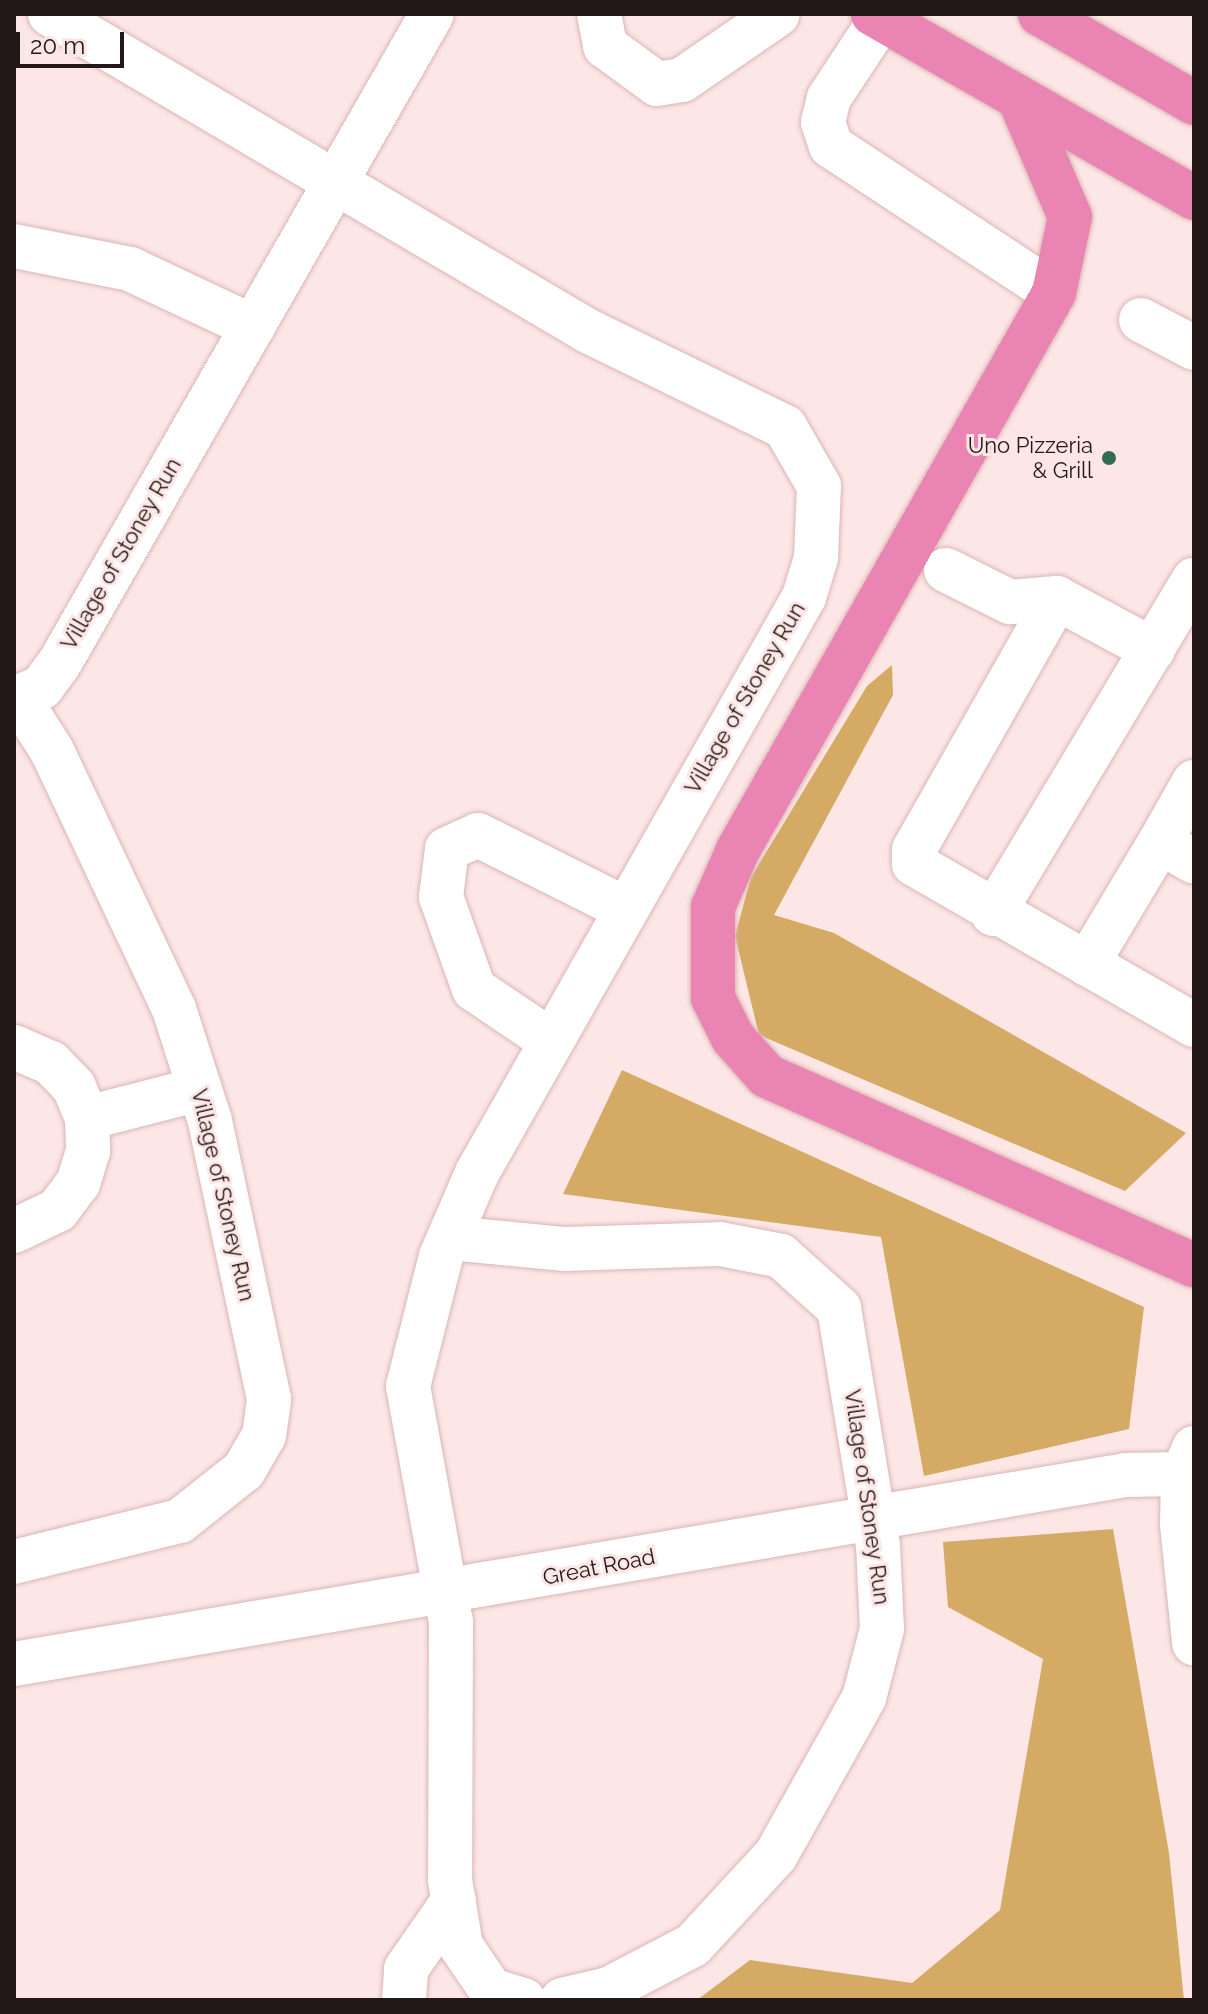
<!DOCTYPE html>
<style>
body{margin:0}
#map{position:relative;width:1208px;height:2014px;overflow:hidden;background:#fde7e6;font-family:Raleway,sans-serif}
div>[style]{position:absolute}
.forest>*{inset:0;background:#d4aa65}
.roads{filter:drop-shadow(0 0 2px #d9b6b5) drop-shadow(0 0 2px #d9b6b5)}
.minor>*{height:44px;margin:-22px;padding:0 22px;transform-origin:22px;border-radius:22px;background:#fff}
.highway>*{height:44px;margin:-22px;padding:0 22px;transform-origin:22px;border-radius:22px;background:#ea84b2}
.dots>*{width:22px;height:22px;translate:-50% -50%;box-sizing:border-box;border:4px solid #fde7e6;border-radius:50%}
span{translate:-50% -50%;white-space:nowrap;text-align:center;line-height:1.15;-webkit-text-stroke:6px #fde7e6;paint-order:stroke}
.poi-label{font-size:22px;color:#241717}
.right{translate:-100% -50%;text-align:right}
.street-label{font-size:22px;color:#241717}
.frame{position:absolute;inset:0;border:16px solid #241717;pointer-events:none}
.scale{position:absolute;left:16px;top:32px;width:108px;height:36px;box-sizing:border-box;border:4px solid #241717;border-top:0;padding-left:10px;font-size:24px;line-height:28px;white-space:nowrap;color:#241717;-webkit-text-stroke:6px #fde7e6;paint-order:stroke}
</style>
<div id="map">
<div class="forest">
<div style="clip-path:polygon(892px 665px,893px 695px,774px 915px,834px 933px,1186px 1133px,1125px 1191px,759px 1035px,735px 936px,751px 877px,867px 686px)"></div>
<div style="clip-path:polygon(622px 1070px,1144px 1307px,1129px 1429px,924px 1476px,881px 1237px,563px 1194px)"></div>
<div style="clip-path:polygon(1113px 1529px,1169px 1853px,1184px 2000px,697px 2000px,750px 1960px,912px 1983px,1000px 1910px,1043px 1659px,948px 1607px,943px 1542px)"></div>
</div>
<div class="roads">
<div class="minor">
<div style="left:50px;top:14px;width:624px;rotate:30.51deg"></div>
<div style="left:588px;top:331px;width:219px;rotate:26deg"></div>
<div style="left:785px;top:427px;width:68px;rotate:60deg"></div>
<div style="left:819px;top:486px;width:72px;rotate:92.4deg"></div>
<div style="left:816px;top:558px;width:41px;rotate:107.1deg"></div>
<div style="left:804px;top:597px;width:662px;rotate:119.58deg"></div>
<div style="left:477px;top:1173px;width:90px;rotate:113.4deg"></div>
<div style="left:441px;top:1256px;width:134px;rotate:104.2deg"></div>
<div style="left:408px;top:1386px;width:240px;rotate:79.7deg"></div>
<div style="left:451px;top:1622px;width:258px;rotate:90.2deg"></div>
<div style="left:450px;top:1880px;width:67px;rotate:80.5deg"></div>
<div style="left:461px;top:1946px;width:53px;rotate:55.7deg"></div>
<div style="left:491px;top:1990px;width:34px;rotate:17deg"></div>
<div style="left:599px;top:14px;width:33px;rotate:79deg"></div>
<div style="left:605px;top:46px;width:64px;rotate:36.2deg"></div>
<div style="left:657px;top:84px;width:25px;rotate:-9deg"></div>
<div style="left:682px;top:80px;width:116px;rotate:-34.5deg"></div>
<div style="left:881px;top:19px;width:95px;rotate:123.4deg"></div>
<div style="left:829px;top:98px;width:25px;rotate:104deg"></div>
<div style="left:823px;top:122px;width:25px;rotate:72deg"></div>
<div style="left:831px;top:146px;width:267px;rotate:33.4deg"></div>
<div style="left:14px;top:246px;width:118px;rotate:11.2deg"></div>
<div style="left:130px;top:269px;width:136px;rotate:25.2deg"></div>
<div style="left:1141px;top:320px;width:60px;rotate:27.8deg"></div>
<div style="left:946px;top:570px;width:72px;rotate:26.6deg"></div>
<div style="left:1010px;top:602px;width:47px;rotate:-4.9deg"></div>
<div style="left:1057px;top:598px;width:290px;rotate:119.6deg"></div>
<div style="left:914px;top:850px;width:14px;rotate:90deg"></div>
<div style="left:914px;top:864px;width:323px;rotate:29.9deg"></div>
<div style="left:1057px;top:598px;width:109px;rotate:28.4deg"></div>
<div style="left:14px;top:699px;width:30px;rotate:-23deg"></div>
<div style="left:42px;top:687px;width:29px;rotate:-54deg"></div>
<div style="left:59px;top:664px;width:749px;rotate:-60.15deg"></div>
<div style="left:1194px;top:782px;width:69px;rotate:119.5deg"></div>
<div style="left:1160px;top:842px;width:39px;rotate:30deg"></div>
<div style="left:993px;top:914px;width:390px;rotate:-59deg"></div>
<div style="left:1087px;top:964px;width:142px;rotate:-59.1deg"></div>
<div style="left:551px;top:1041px;width:93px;rotate:-146deg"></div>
<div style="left:474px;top:989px;width:98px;rotate:-109.7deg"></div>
<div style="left:441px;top:897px;width:48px;rotate:-82.9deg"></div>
<div style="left:447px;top:849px;width:34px;rotate:-24deg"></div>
<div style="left:478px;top:835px;width:165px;rotate:26.6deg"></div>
<div style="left:14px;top:1047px;width:40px;rotate:23.4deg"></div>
<div style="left:51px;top:1063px;width:33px;rotate:46deg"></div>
<div style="left:74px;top:1087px;width:34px;rotate:67deg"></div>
<div style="left:87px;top:1118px;width:33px;rotate:88deg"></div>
<div style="left:88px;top:1151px;width:34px;rotate:107deg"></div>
<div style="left:78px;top:1183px;width:34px;rotate:127deg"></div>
<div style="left:58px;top:1210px;width:49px;rotate:154.5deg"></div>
<div style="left:87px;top:1118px;width:116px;rotate:-14.5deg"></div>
<div style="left:450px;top:1238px;width:116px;rotate:5.5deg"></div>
<div style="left:565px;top:1249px;width:155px;rotate:-1.8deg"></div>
<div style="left:720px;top:1244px;width:62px;rotate:11.1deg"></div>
<div style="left:781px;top:1256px;width:78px;rotate:41.9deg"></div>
<div style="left:839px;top:1308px;width:240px;rotate:80.7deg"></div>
<div style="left:878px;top:1545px;width:84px;rotate:87.3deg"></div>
<div style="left:882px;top:1629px;width:71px;rotate:104.6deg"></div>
<div style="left:864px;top:1698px;width:180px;rotate:119.3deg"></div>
<div style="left:776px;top:1855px;width:122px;rotate:132.7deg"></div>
<div style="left:693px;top:1945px;width:95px;rotate:152.4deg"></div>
<div style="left:609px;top:1989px;width:48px;rotate:166.8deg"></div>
<div style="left:1194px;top:1448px;width:28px;rotate:113deg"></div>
<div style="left:1183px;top:1474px;width:50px;rotate:91.1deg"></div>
<div style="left:1182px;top:1524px;width:120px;rotate:84.2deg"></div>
<div style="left:14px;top:1562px;width:171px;rotate:-13.9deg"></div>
<div style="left:180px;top:1521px;width:82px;rotate:-38.6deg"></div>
<div style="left:244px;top:1470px;width:39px;rotate:-60deg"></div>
<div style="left:264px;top:1436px;width:37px;rotate:-82deg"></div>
<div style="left:269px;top:1399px;width:284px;rotate:-102deg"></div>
<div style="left:210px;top:1121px;width:118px;rotate:-107.8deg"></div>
<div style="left:174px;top:1009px;width:285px;rotate:-115.3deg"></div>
<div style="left:52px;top:751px;width:62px;rotate:-122.4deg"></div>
<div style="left:14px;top:1664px;width:1127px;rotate:-9.65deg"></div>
<div style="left:1125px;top:1475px;width:58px;rotate:-1deg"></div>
<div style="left:404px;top:2000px;width:31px;rotate:-86deg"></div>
<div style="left:406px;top:1969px;width:84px;rotate:-55.2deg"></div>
</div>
<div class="highway">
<div style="left:873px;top:14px;width:370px;rotate:29.8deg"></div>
<div style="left:1040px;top:14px;width:178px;rotate:30deg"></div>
<div style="left:1019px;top:98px;width:129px;rotate:66.8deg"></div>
<div style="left:1070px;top:217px;width:78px;rotate:101.9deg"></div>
<div style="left:1054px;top:293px;width:640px;rotate:119.57deg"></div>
<div style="left:738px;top:850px;width:62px;rotate:113.7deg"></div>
<div style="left:713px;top:907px;width:91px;rotate:90deg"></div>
<div style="left:713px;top:998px;width:45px;rotate:63.4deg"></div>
<div style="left:733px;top:1038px;width:51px;rotate:48.2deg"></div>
<div style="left:767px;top:1076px;width:467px;rotate:23.9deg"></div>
</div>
</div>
<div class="dots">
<div style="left:1109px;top:458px;background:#326b54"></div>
</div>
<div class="poi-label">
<span class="right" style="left:1093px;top:458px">Uno Pizzeria<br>&amp; Grill</span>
</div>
<div class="street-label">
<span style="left:121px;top:554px;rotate:-60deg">Village of Stoney Run</span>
<span style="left:745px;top:698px;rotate:-60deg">Village of Stoney Run</span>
<span style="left:223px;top:1195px;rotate:77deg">Village of Stoney Run</span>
<span style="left:867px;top:1497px;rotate:82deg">Village of Stoney Run</span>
<span style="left:599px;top:1567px;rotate:-11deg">Great Road</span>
</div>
<div class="frame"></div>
<div class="scale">20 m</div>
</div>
